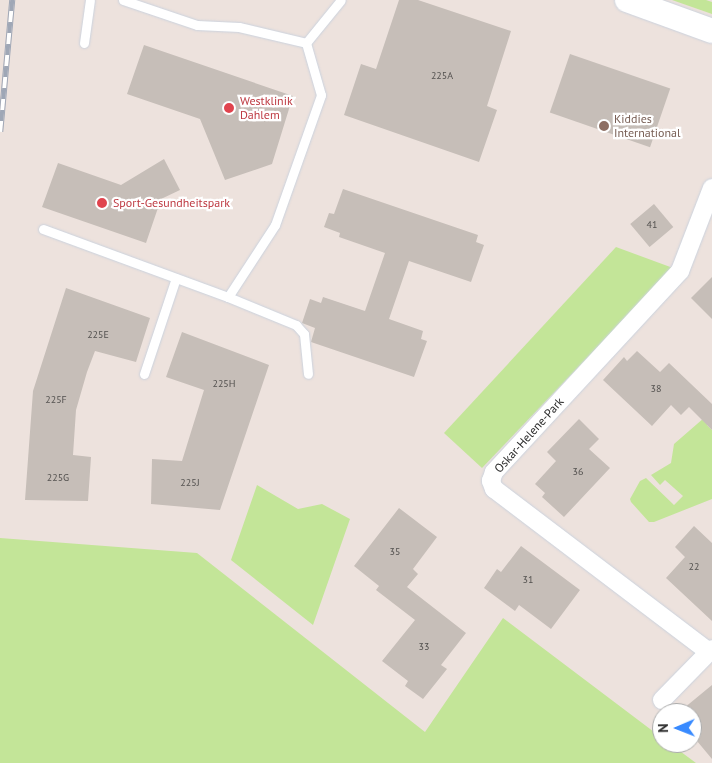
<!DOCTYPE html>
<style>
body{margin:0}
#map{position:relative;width:712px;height:763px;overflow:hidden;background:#ede2dd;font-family:"PT Sans",sans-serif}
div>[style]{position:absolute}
.green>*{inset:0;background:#c3e598}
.building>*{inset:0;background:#c6beb8;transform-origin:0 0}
.roads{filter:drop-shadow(0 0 1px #cbd2dd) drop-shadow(0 0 1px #cbd2dd)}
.lane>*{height:9px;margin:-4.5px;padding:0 4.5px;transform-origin:4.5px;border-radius:4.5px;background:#fff}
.street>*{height:18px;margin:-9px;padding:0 9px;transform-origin:9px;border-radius:9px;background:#fff}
.secondary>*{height:24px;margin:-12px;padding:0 12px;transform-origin:12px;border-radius:12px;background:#fff}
.rail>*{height:5.5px;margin-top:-2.75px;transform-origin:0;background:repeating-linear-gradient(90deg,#fff 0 11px,#9fa7b6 0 22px);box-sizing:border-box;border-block:1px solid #9fa7b6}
.dots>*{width:14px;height:14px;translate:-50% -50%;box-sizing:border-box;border:2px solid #fff;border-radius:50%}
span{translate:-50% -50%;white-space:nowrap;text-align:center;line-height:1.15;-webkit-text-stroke:4.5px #fff;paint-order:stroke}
.number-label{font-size:10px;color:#52504e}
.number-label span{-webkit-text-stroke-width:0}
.health-label{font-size:12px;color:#be3a42}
.left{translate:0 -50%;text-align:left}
.education-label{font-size:12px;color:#785e54}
.street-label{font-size:12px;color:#2b2b2b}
.north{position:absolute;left:652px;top:703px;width:50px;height:50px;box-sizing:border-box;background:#fff;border:1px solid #aaa;border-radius:50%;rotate:269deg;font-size:14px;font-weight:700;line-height:20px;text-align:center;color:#2b2b2b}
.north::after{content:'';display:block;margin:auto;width:18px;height:22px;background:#388aff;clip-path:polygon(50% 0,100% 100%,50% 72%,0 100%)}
</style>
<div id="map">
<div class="green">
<div style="clip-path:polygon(672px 0,706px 0,712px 2px,712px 14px)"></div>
<div style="clip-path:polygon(616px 247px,673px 268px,482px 468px,444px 433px)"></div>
<div style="clip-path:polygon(712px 411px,712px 419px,707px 425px,712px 430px,712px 499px,654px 522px,649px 522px,631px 502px,630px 499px,640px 481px,646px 478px,674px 505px,683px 496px,665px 480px,660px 485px,651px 475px,671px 463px,674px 444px)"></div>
<div style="clip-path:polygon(257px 485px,298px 509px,322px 504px,350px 519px,313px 625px,231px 560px)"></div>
<div style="clip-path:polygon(0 538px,197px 553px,425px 732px,503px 618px,662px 738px,662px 743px,669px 743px,696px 763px,0 763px)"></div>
</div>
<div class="building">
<div style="clip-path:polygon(399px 0,418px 0,511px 31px,487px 106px,497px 110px,479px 162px,344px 115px,361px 64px,376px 69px)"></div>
<div style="clip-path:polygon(144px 45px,293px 96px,272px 164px,225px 180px,200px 119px,127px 94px)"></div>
<div style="left:570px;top:54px;width:106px;height:62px;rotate:19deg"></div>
<div style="clip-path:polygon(164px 159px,180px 190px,161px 199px,146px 243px,42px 207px,58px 163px,121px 185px)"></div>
<div style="clip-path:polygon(343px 189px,478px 235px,476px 242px,484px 245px,471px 282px,409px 261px,389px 319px,423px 331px,421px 339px,427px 341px,414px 377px,311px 342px,315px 328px,302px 323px,310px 299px,321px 303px,323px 297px,365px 311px,385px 253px,339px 237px,340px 233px,324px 227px,329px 213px,334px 214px)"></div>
<div style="left:654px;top:204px;width:30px;height:31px;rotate:50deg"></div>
<div style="clip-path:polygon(712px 277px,712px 319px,691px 298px)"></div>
<div style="clip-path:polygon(66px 288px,150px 318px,136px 362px,95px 351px,87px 372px,76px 410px,73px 455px,91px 457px,88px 501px,25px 500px,33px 391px)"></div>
<div style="clip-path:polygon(182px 332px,269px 365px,220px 510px,151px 504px,152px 459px,182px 461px,204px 390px,166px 377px)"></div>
<div style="clip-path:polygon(637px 351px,660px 372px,669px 363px,712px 404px,712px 430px,689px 407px,681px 415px,671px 405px,652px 426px,603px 380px,624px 357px,627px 361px)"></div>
<div style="clip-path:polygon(579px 419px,599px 439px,589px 449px,610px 468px,564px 517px,542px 497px,545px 493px,535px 484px,556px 461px,547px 452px)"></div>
<div style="clip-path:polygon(399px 508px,437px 537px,413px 569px,418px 574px,407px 587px,466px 633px,441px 665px,447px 669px,423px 699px,405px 686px,408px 681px,382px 661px,415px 620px,376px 590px,379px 586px,354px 566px)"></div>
<div style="clip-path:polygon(694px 526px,712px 543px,712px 621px,666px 578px,685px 557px,675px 547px)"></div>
<div style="clip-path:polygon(521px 546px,580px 590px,551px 629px,519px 605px,515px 611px,484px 588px,497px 569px,501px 572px)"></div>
<div style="clip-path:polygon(712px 685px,712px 759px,692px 735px,692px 713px,678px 713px)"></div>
</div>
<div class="roads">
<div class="lane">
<div style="left:123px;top:0;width:78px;rotate:18.7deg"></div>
<div style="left:197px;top:25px;width:42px;rotate:2.7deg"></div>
<div style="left:239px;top:27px;width:69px;rotate:13.4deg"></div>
<div style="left:84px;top:43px;width:43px;rotate:-82.1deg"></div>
<div style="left:43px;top:229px;width:197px;rotate:20.2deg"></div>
<div style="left:228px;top:297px;width:74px;rotate:22.4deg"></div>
<div style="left:296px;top:325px;width:12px;rotate:48deg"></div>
<div style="left:304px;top:334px;width:40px;rotate:84.3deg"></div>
<div style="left:228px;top:297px;width:86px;rotate:-56.9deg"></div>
<div style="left:275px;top:225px;width:138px;rotate:-70.5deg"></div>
<div style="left:321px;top:95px;width:54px;rotate:-106.1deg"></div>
<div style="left:306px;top:43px;width:55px;rotate:-50.9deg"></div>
<div style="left:144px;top:374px;width:101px;rotate:-71.6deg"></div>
</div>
<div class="street">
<div style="left:709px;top:652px;width:270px;rotate:-142.8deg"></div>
<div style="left:494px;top:489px;width:9px;rotate:-111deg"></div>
<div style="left:491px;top:481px;width:9px;rotate:-72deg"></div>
<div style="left:494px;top:472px;width:274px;rotate:-47.2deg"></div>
<div style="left:680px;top:271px;width:89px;rotate:-68.9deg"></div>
<div style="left:662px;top:700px;width:71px;rotate:-45.6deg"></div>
</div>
<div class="secondary">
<div style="left:627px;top:0;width:90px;rotate:20deg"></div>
</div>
</div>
<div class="rail">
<div style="left:0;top:132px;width:133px;rotate:-84.8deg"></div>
</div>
<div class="dots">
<div style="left:229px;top:108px;background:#e0444e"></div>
<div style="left:604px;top:126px;background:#8d6e63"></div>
<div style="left:102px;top:203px;background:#e0444e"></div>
</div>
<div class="number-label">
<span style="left:442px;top:76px">225A</span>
<span style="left:652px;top:225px">41</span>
<span style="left:98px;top:335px">225E</span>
<span style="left:224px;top:384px">225H</span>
<span style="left:656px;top:389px">38</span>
<span style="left:56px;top:400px">225F</span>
<span style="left:578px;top:472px">36</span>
<span style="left:58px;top:478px">225G</span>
<span style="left:190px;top:483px">225J</span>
<span style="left:395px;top:552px">35</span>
<span style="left:694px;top:567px">22</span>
<span style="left:528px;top:580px">31</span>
<span style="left:424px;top:647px">33</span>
</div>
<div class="health-label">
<span class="left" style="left:240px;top:108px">Westklinik<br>Dahlem</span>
<span class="left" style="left:113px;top:203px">Sport-Gesundheitspark</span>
</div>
<div class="education-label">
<span class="left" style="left:614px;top:126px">Kiddies<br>International</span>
</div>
<div class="street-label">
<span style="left:529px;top:435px;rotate:-48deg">Oskar-Helene-Park</span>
</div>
<div class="north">N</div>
</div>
